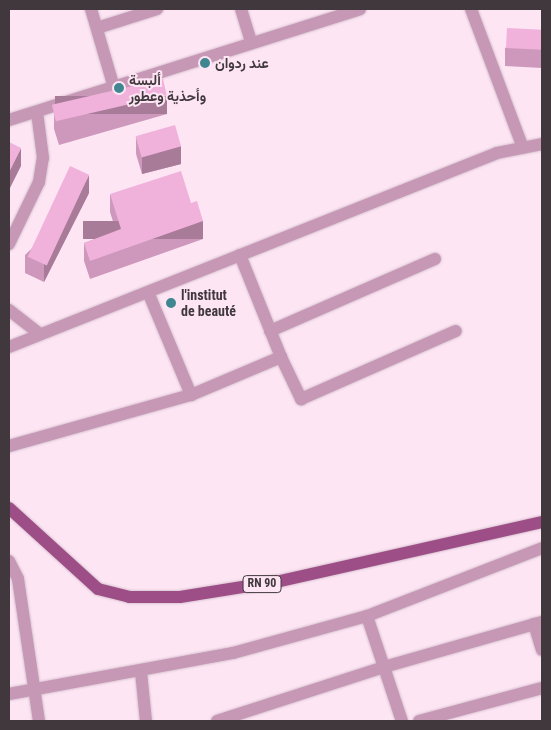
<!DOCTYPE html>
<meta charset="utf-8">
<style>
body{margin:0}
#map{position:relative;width:551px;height:730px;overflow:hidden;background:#fde5f4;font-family:"Roboto Condensed",Vazirmatn,sans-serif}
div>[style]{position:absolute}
.roads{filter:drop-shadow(0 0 1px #d7c2cf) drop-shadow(0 0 1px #d7c2cf)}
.minor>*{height:12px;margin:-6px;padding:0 6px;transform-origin:6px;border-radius:6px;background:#c698b6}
.major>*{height:12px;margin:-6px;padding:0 6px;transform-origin:6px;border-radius:6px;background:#9e4e87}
.wall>*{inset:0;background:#ce98bc}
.shaded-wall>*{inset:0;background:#a87c99;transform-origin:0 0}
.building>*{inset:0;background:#f0b1db;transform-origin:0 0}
.dots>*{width:14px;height:14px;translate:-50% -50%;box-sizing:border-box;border:2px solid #fde5f4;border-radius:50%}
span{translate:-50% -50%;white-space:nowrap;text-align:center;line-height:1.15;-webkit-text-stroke:4px #fde5f4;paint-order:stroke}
.shield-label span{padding:1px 4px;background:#fde5f4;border:1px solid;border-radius:4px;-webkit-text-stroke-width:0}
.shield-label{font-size:12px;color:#41383d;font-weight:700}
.poi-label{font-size:14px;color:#41383d;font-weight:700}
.left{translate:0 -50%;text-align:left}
.frame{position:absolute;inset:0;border:10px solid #41383d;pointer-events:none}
</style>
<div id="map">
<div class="roads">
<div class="minor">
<div style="left:91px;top:9px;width:78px;rotate:73.7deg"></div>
<div style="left:241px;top:9px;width:34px;rotate:73deg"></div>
<div style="left:471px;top:9px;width:148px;rotate:69.5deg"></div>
<div style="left:97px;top:28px;width:63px;rotate:-17.6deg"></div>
<div style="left:9px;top:120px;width:368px;rotate:-17.5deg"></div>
<div style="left:9px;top:244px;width:69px;rotate:-64.2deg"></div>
<div style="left:39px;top:182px;width:24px;rotate:-81deg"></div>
<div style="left:43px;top:158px;width:46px;rotate:-97.4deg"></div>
<div style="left:148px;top:292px;width:112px;rotate:67.3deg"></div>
<div style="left:191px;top:395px;width:98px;rotate:-22.9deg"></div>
<div style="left:281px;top:357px;width:110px;rotate:-111.9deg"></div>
<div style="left:9px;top:310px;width:39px;rotate:38deg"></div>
<div style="left:270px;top:331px;width:180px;rotate:-23.6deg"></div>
<div style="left:9px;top:347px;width:525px;rotate:-21.68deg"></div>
<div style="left:497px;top:153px;width:46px;rotate:-11.3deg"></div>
<div style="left:281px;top:357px;width:47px;rotate:64.5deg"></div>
<div style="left:301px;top:399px;width:169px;rotate:-23.7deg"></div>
<div style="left:9px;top:446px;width:189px;rotate:-15.7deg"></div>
<div style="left:9px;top:561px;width:20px;rotate:63deg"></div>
<div style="left:18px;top:579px;width:144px;rotate:81.6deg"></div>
<div style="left:367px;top:616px;width:111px;rotate:71.6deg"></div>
<div style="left:534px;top:624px;width:27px;rotate:73deg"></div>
<div style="left:141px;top:672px;width:49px;rotate:84.2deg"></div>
<div style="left:9px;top:694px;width:228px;rotate:-10.4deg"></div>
<div style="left:233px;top:653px;width:139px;rotate:-15.4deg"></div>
<div style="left:367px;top:616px;width:188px;rotate:-21.2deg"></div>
<div style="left:217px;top:721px;width:176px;rotate:-17.9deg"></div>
<div style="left:384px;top:667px;width:164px;rotate:-15.9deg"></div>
<div style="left:419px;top:721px;width:127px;rotate:-15deg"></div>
</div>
<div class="major">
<div style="left:9px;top:508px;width:120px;rotate:42.3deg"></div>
<div style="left:98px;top:589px;width:32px;rotate:14deg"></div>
<div style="left:129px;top:597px;width:51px"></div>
<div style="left:180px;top:597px;width:101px;rotate:-9.1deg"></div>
<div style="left:280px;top:581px;width:269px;rotate:-12.7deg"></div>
</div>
</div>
<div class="wall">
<div style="clip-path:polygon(542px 30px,542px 68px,505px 66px,505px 48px)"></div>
<div style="clip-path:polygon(54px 111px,167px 114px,59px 145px,54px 129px)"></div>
<div style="clip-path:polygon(136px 136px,181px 164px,142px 174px,136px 154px)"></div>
<div style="clip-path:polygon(89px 193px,44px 282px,25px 273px,25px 255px)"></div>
<div style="clip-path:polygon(110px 194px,203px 239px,90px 279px,84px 261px,84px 243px,116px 231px,110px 212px)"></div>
</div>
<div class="shaded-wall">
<div style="left:167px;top:96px;width:18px;height:112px;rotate:90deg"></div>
<div style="clip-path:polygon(181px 146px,181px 164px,142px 174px,142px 156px)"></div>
<div style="clip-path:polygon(21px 148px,21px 166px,9px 190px,9px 172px)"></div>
<div style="clip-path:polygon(89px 175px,89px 193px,44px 282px,44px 264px)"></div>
<div style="left:203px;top:221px;width:18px;height:120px;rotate:90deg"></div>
</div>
<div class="building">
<div style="left:507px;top:28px;width:35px;height:20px;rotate:3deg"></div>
<div style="left:163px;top:79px;width:17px;height:114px;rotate:77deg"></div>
<div style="left:175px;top:125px;width:22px;height:41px;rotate:74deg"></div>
<div style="clip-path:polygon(9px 142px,21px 148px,9px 172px)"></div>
<div style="left:70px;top:166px;width:21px;height:100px;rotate:25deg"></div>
<div style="clip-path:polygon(181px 171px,191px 203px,197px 201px,203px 221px,90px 261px,84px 243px,121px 229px,110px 194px)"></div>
</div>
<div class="dots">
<div style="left:205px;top:63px;background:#408691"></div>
<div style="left:119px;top:88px;background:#408691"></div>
<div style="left:171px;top:303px;background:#408691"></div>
</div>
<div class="shield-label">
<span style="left:262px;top:584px">RN 90</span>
</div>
<div class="poi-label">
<span class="left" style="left:215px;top:63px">عند ردوان</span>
<span class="left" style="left:129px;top:88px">ألبسة<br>وأحذية وعطور</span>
<span class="left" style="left:181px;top:303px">l'institut<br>de beauté</span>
</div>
<div class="frame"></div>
</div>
